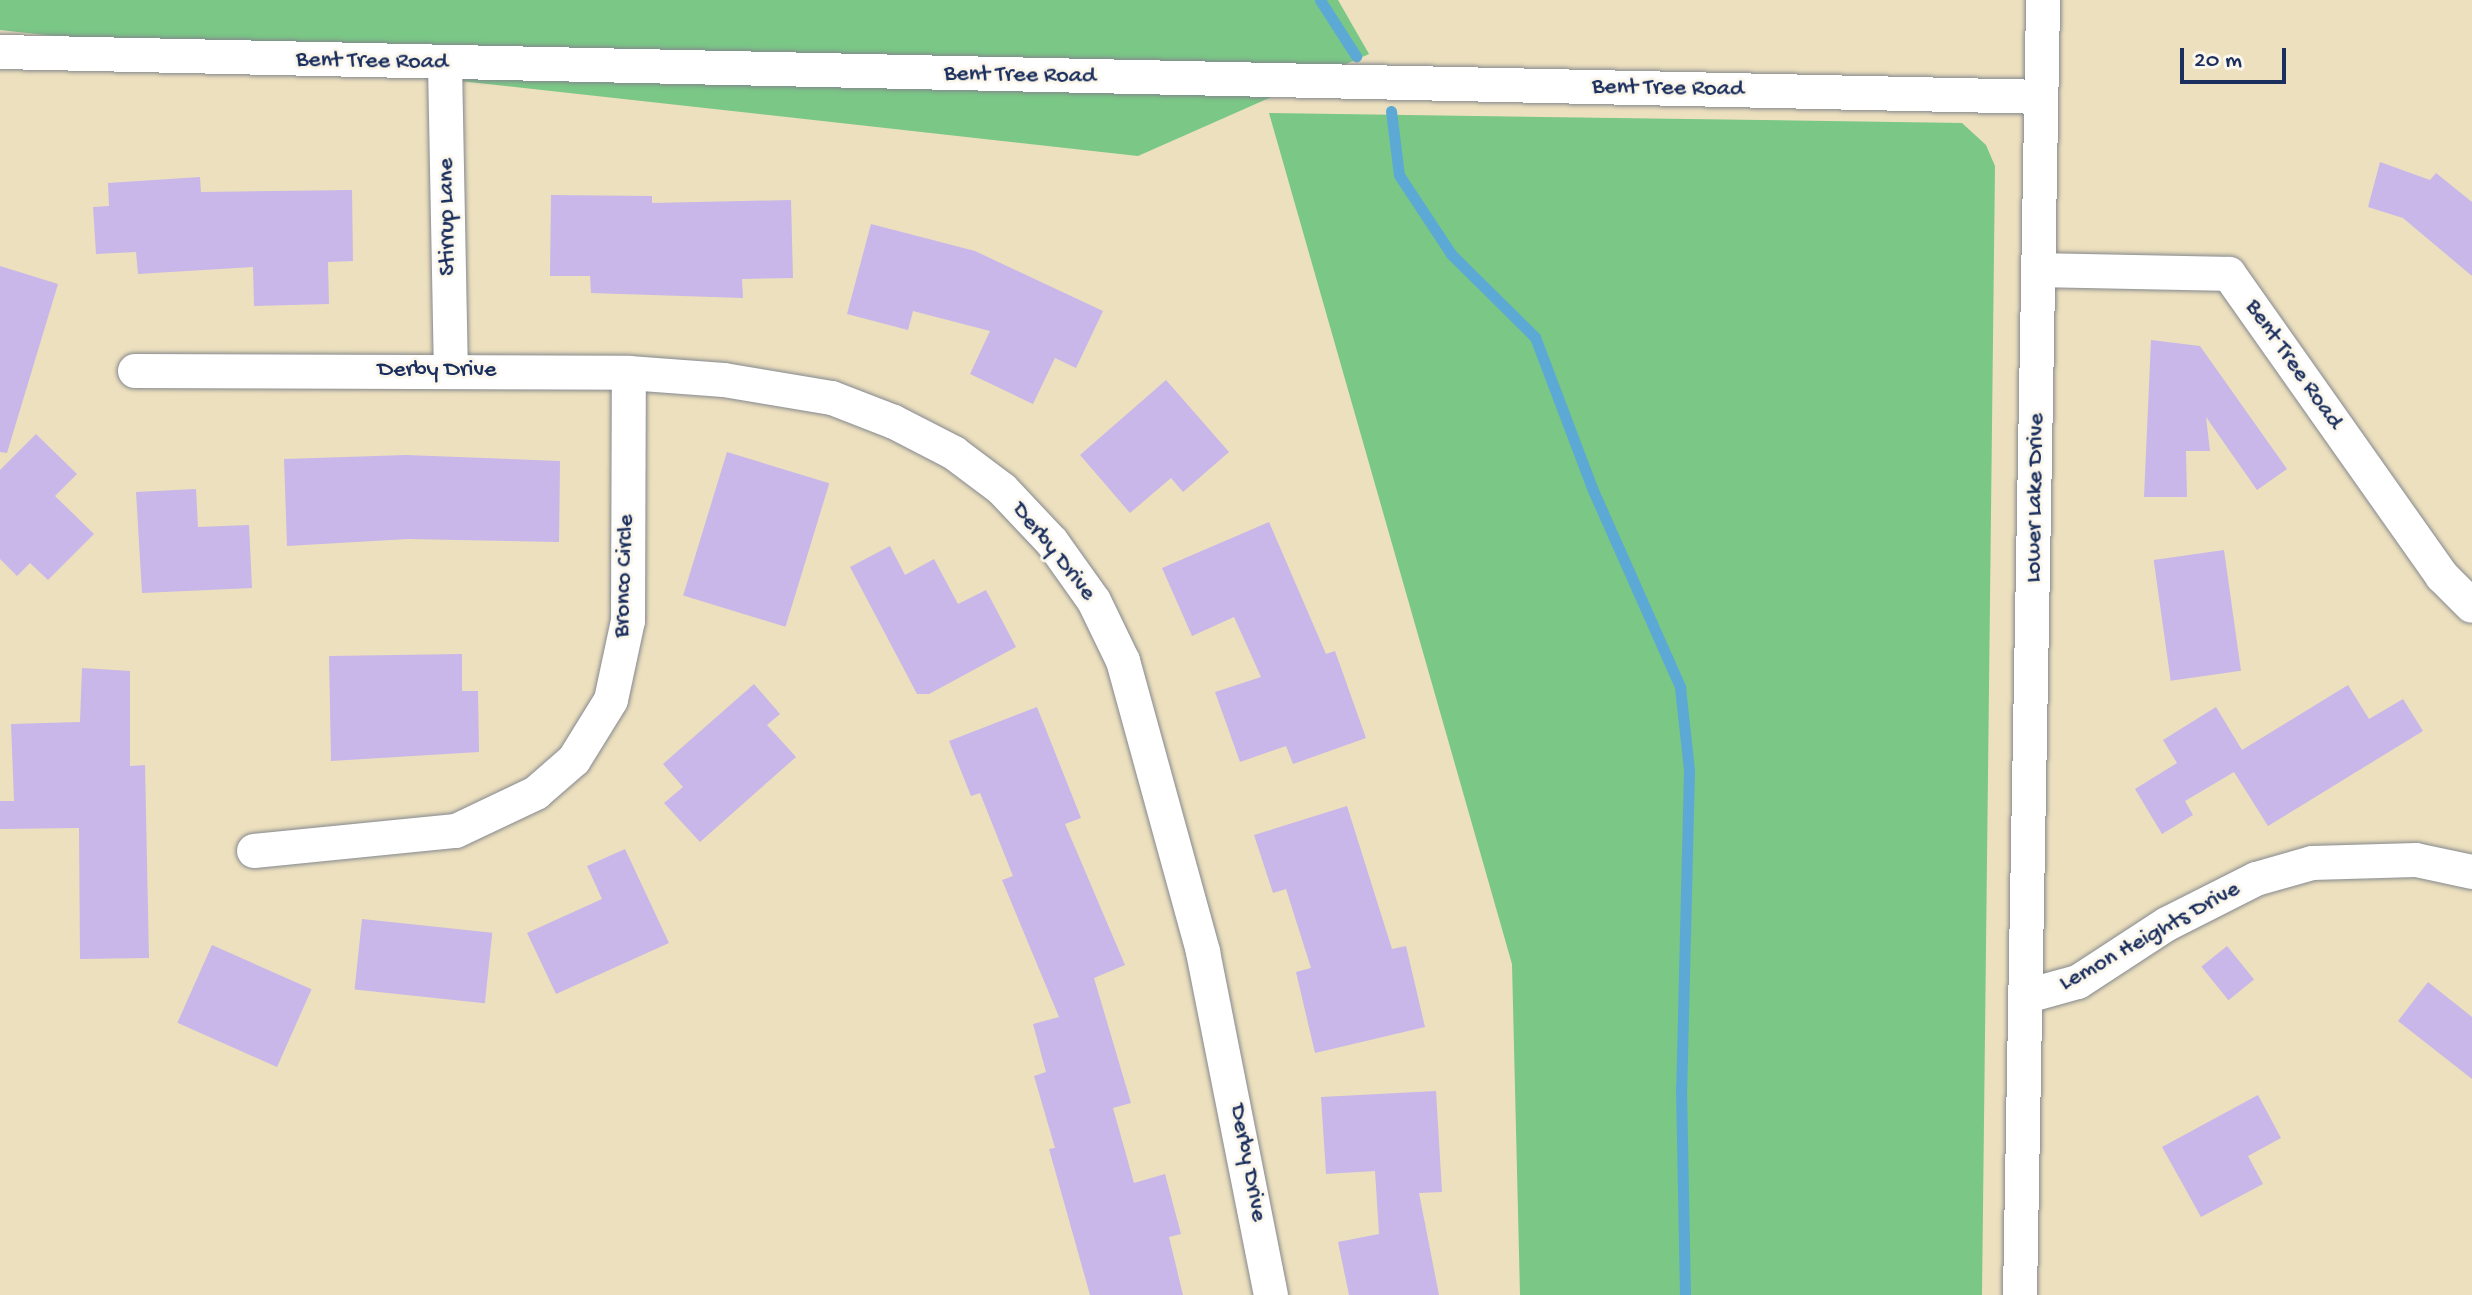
<!DOCTYPE html>
<style>
body{margin:0}
#map{position:relative;width:2472px;height:1295px;overflow:hidden;background:#ede0be;font-family:"Gochi Hand",sans-serif}
div>[style]{position:absolute}
.green>*{inset:0;background:#7ac786}
.stream>*{height:11px;margin:-5.5px;padding:0 5.5px;transform-origin:5.5px;border-radius:5.5px;background:#5ca9d5}
.building>*{inset:0;background:#c8b7e8;transform-origin:0 0}
.roads{filter:drop-shadow(0 0 2px #84888e) drop-shadow(0 0 2px #84888e)}
.minor>*{height:34px;margin:-17px;padding:0 17px;transform-origin:17px;border-radius:17px;background:#fff}
span{translate:-50% -50%;white-space:nowrap;text-align:center;line-height:1.15;-webkit-text-stroke:6px #fbf7ec;paint-order:stroke}
.street-label{font-size:24px;color:#1b2f5e}
.scale{position:absolute;left:2180px;top:48px;width:106px;height:36px;box-sizing:border-box;border:4px solid #1b2f5e;border-top:0;padding-left:10px;font-size:24px;line-height:28px;white-space:nowrap;color:#1b2f5e;-webkit-text-stroke:6px #fbf7ec;paint-order:stroke}
</style>
<div id="map">
<div class="green">
<div style="clip-path:polygon(0 0,1338px 0,1369px 54px,1138px 156px,0 30px)"></div>
<div style="clip-path:polygon(1269px 113px,1962px 123px,1986px 145px,1995px 166px,1982px 1295px,1520px 1295px,1512px 964px)"></div>
</div>
<div class="stream">
<div style="left:1320px;top:0;width:67px;rotate:57.3deg"></div>
<div style="left:1391px;top:111px;width:64px;rotate:82.9deg"></div>
<div style="left:1399px;top:175px;width:95px;rotate:56.6deg"></div>
<div style="left:1451px;top:254px;width:118px;rotate:44.7deg"></div>
<div style="left:1535px;top:337px;width:161px;rotate:69.3deg"></div>
<div style="left:1592px;top:488px;width:218px;rotate:66.1deg"></div>
<div style="left:1680px;top:687px;width:83px;rotate:83.8deg"></div>
<div style="left:1689px;top:770px;width:317px;rotate:91.4deg"></div>
<div style="left:1681px;top:1087px;width:208px;rotate:88.9deg"></div>
</div>
<div class="building">
<div style="clip-path:polygon(2380px 162px,2430px 180px,2436px 173px,2472px 202px,2472px 276px,2403px 218px,2368px 207px)"></div>
<div style="clip-path:polygon(200px 177px,201px 192px,352px 190px,353px 261px,328px 262px,329px 304px,254px 306px,253px 267px,138px 274px,136px 252px,96px 254px,93px 207px,109px 206px,108px 183px)"></div>
<div style="clip-path:polygon(551px 195px,652px 196px,652px 203px,791px 200px,793px 278px,742px 279px,743px 298px,591px 293px,590px 276px,550px 276px)"></div>
<div style="clip-path:polygon(871px 224px,975px 251px,1103px 311px,1076px 368px,1055px 358px,1033px 404px,970px 374px,990px 331px,913px 311px,908px 330px,847px 314px)"></div>
<div style="clip-path:polygon(0 266px,58px 284px,7px 453px,0 452px)"></div>
<div style="clip-path:polygon(2151px 340px,2200px 346px,2287px 469px,2257px 490px,2206px 417px,2210px 451px,2186px 451px,2187px 497px,2144px 497px)"></div>
<div style="clip-path:polygon(1166px 380px,1229px 452px,1183px 492px,1171px 478px,1130px 513px,1080px 455px)"></div>
<div style="clip-path:polygon(36px 434px,77px 474px,55px 496px,94px 534px,48px 580px,30px 563px,17px 576px,0 559px,0 470px)"></div>
<div style="left:727px;top:452px;width:107px;height:150px;rotate:17deg"></div>
<div style="clip-path:polygon(406px 455px,560px 461px,559px 542px,408px 539px,287px 546px,284px 459px)"></div>
<div style="clip-path:polygon(196px 489px,198px 527px,249px 525px,252px 588px,142px 593px,136px 492px)"></div>
<div style="clip-path:polygon(1269px 522px,1326px 654px,1335px 651px,1366px 738px,1293px 764px,1286px 746px,1240px 762px,1215px 692px,1261px 677px,1234px 617px,1192px 636px,1162px 568px)"></div>
<div style="clip-path:polygon(890px 546px,905px 575px,934px 559px,958px 604px,986px 590px,1016px 647px,929px 694px,917px 694px,850px 567px)"></div>
<div style="left:2224px;top:550px;width:122px;height:71px;rotate:82deg"></div>
<div style="clip-path:polygon(462px 654px,462px 691px,478px 691px,479px 752px,331px 761px,329px 656px)"></div>
<div style="clip-path:polygon(82px 668px,130px 671px,130px 766px,145px 765px,149px 958px,80px 959px,79px 828px,0 829px,0 801px,14px 801px,11px 724px,80px 722px)"></div>
<div style="clip-path:polygon(754px 684px,780px 714px,767px 725px,796px 757px,700px 842px,664px 803px,683px 787px,663px 764px)"></div>
<div style="clip-path:polygon(2348px 685px,2369px 719px,2403px 699px,2423px 731px,2268px 826px,2234px 772px,2185px 801px,2193px 815px,2162px 834px,2135px 789px,2177px 763px,2163px 740px,2216px 707px,2242px 750px)"></div>
<div style="clip-path:polygon(1037px 707px,1081px 818px,1065px 824px,1125px 965px,1094px 978px,1131px 1103px,1113px 1108px,1134px 1183px,1165px 1174px,1181px 1234px,1169px 1237px,1183px 1295px,1090px 1295px,1049px 1149px,1055px 1148px,1034px 1076px,1046px 1072px,1033px 1024px,1059px 1017px,1002px 880px,1013px 876px,980px 793px,971px 796px,949px 741px)"></div>
<div style="clip-path:polygon(1347px 806px,1392px 949px,1406px 946px,1425px 1027px,1315px 1053px,1296px 972px,1311px 968px,1286px 889px,1273px 893px,1254px 835px)"></div>
<div style="clip-path:polygon(625px 849px,669px 943px,556px 994px,527px 933px,602px 899px,587px 866px)"></div>
<div style="left:362px;top:919px;width:131px;height:71px;rotate:6deg"></div>
<div style="left:212px;top:945px;width:109px;height:85px;rotate:24deg"></div>
<div style="left:2227px;top:946px;width:43px;height:33px;rotate:51deg"></div>
<div style="clip-path:polygon(2428px 982px,2472px 1017px,2472px 1079px,2398px 1021px)"></div>
<div style="clip-path:polygon(1436px 1091px,1442px 1192px,1419px 1193px,1439px 1295px,1349px 1295px,1338px 1242px,1379px 1234px,1375px 1171px,1326px 1174px,1321px 1097px)"></div>
<div style="clip-path:polygon(2258px 1095px,2281px 1138px,2248px 1156px,2263px 1184px,2201px 1217px,2162px 1147px)"></div>
</div>
<div class="roads">
<div class="minor">
<div style="left:0;top:52px;width:2041px;rotate:1.26deg"></div>
<div style="left:445px;top:64px;width:307px;rotate:88.9deg"></div>
<div style="left:2040px;top:270px;width:189px;rotate:1.2deg"></div>
<div style="left:2229px;top:274px;width:370px;rotate:54.8deg"></div>
<div style="left:2442px;top:576px;width:42px;rotate:45deg"></div>
<div style="left:135px;top:371px;width:494px;rotate:0.2deg"></div>
<div style="left:629px;top:373px;width:95px;rotate:4.2deg"></div>
<div style="left:724px;top:380px;width:109px;rotate:9.5deg"></div>
<div style="left:832px;top:398px;width:66px;rotate:21.2deg"></div>
<div style="left:894px;top:422px;width:68px;rotate:27.3deg"></div>
<div style="left:954px;top:453px;width:60px;rotate:36.9deg"></div>
<div style="left:1002px;top:489px;width:73px;rotate:46.7deg"></div>
<div style="left:1052px;top:542px;width:72px;rotate:54.6deg"></div>
<div style="left:1094px;top:601px;width:67px;rotate:64.2deg"></div>
<div style="left:1123px;top:661px;width:302px;rotate:74.6deg"></div>
<div style="left:1203px;top:952px;width:350px;rotate:78.8deg"></div>
<div style="left:254px;top:851px;width:203px;rotate:-5.7deg"></div>
<div style="left:456px;top:831px;width:89px;rotate:-25.4deg"></div>
<div style="left:536px;top:793px;width:50px;rotate:-41deg"></div>
<div style="left:574px;top:760px;width:70px;rotate:-58.3deg"></div>
<div style="left:611px;top:700px;width:81px;rotate:-77.9deg"></div>
<div style="left:628px;top:621px;width:248px;rotate:-89.8deg"></div>
<div style="left:2027px;top:996px;width:53px;rotate:-15.4deg"></div>
<div style="left:2078px;top:982px;width:106px;rotate:-33.1deg"></div>
<div style="left:2167px;top:924px;width:100px;rotate:-26.8deg"></div>
<div style="left:2256px;top:879px;width:58px;rotate:-15.9deg"></div>
<div style="left:2312px;top:863px;width:104px;rotate:-1.7deg"></div>
<div style="left:2416px;top:860px;width:57px;rotate:12.1deg"></div>
<div style="left:2020px;top:1295px;width:1295px;rotate:-88.98deg"></div>
</div>
</div>
<div class="street-label">
<span style="left:372px;top:62px;rotate:1deg">Bent Tree Road</span>
<span style="left:1020px;top:76px;rotate:1deg">Bent Tree Road</span>
<span style="left:1668px;top:89px;rotate:1deg">Bent Tree Road</span>
<span style="left:448px;top:217px;rotate:-91deg">Stirrup Lane</span>
<span style="left:2293px;top:365px;rotate:55deg">Bent Tree Road</span>
<span style="left:437px;top:371px">Derby Drive</span>
<span style="left:2036px;top:498px;rotate:-89deg">Lower Lake Drive</span>
<span style="left:1053px;top:552px;rotate:51deg">Derby Drive</span>
<span style="left:625px;top:576px;rotate:-88deg">Bronco Circle</span>
<span style="left:2150px;top:937px;rotate:-29deg">Lemon Heights Drive</span>
<span style="left:1247px;top:1163px;rotate:79deg">Derby Drive</span>
</div>
<div class="scale">20 m</div>
</div>
